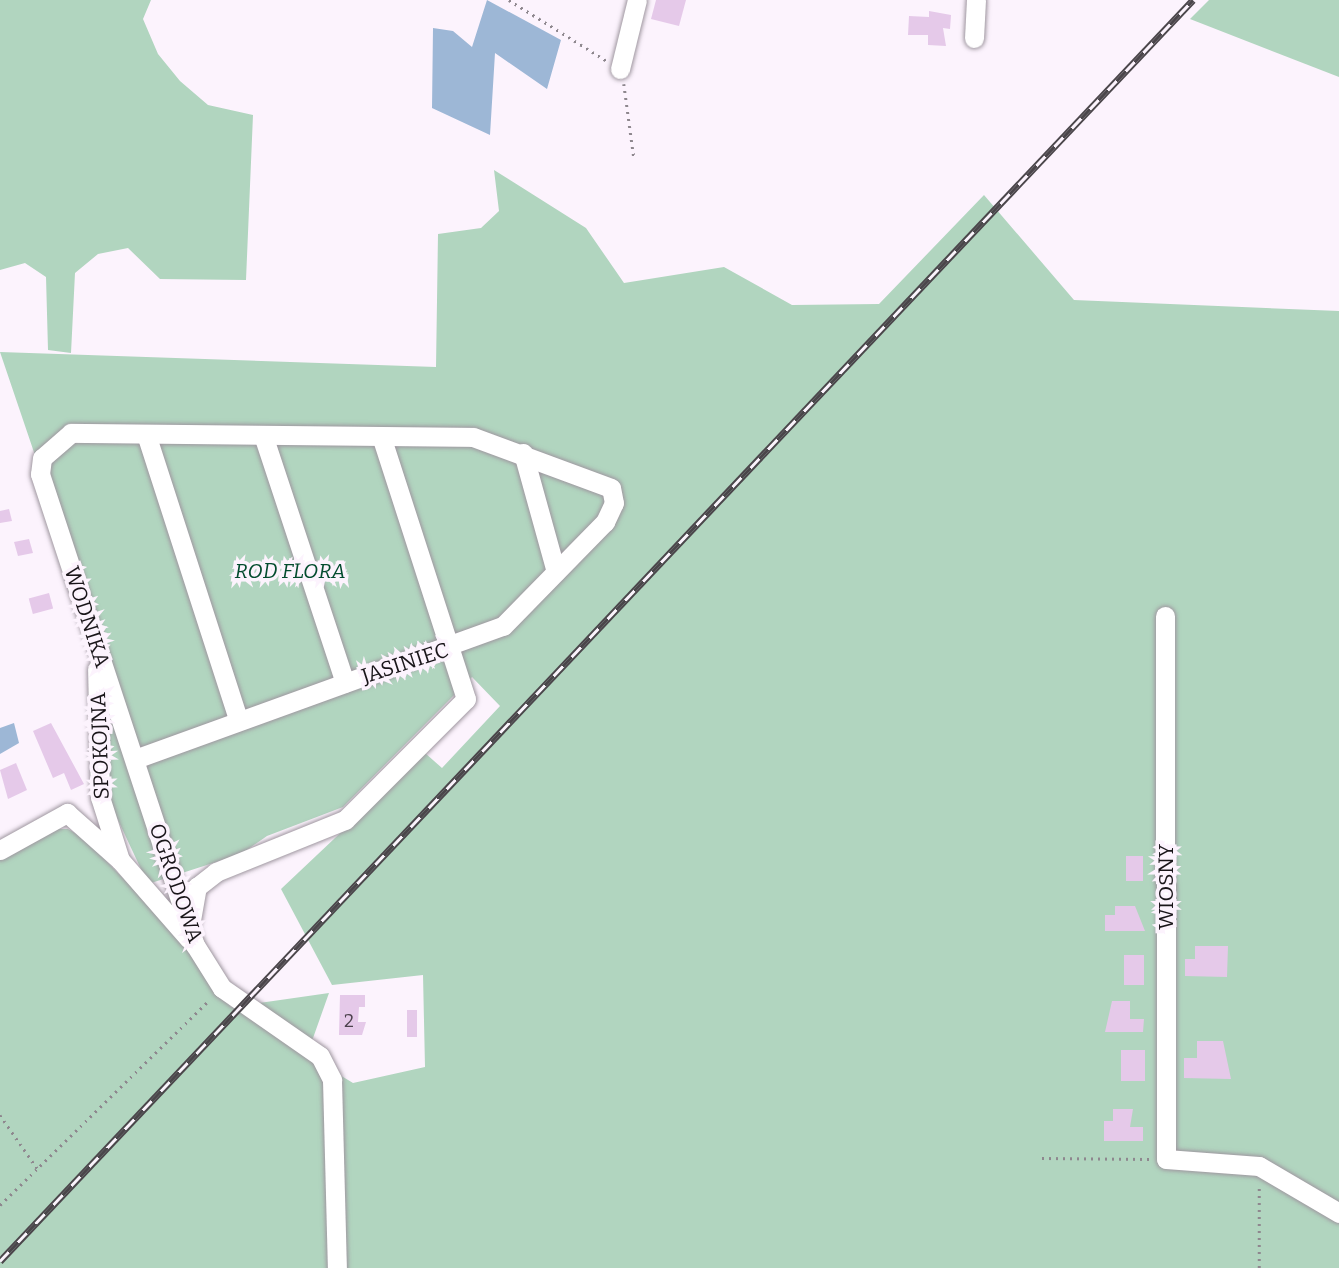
<!DOCTYPE html>
<style>
body{margin:0}
#map{position:relative;width:1339px;height:1268px;overflow:hidden;background:#fcf3fd;font-family:Bitter,serif}
div>[style]{position:absolute}
.green>*{inset:0;background:#b1d5bf}
.water>*{inset:0;background:#9db7d6}
.building>*{inset:0;background:#e5c9e9;transform-origin:0 0}
.path>*{height:2.5px;margin-top:-1.25px;transform-origin:0;background:repeating-linear-gradient(90deg,#8e878e 0 2px,transparent 0 7px)}
.roads{filter:drop-shadow(0 0 2px #9f97a0) drop-shadow(0 0 2px #9f97a0)}
.minor>*{height:19px;margin:-9.5px;padding:0 9.5px;transform-origin:9.5px;border-radius:9.5px;background:#fff}
.rail>*{height:7px;margin-top:-3.5px;transform-origin:0;background:repeating-linear-gradient(90deg,#fcf3fd 0 13px,#4b464b 0 26px);box-sizing:border-box;border-block:2px solid #4b464b}
span{translate:-50% -50%;white-space:nowrap;text-align:center;line-height:1.15;-webkit-text-stroke:7px #fcf3fd;paint-order:stroke}
.number-label{font-size:18px;color:#4c424d}
.number-label span{-webkit-text-stroke-width:0}
.park-label{font-size:21px;color:#034c2e;font-style:italic}
.street-label{font-size:21px;color:#191519}
</style>
<div id="map">
<div class="green">
<div style="clip-path:polygon(0 0,151px 0,143px 19px,158px 54px,180px 81px,208px 105px,253px 115px,246px 280px,160px 279px,128px 248px,98px 254px,75px 273px,71px 353px,48px 350px,46px 277px,25px 263px,0 270px)"></div>
<div style="clip-path:polygon(1209px 0,1339px 0,1339px 77px,1190px 19px)"></div>
<div style="clip-path:polygon(494px 170px,586px 228px,624px 283px,724px 267px,792px 305px,879px 304px,984px 195px,1074px 300px,1339px 311px,1339px 1268px,0 1268px,0 857px,50px 829px,68px 829px,84px 838px,177px 934px,231px 1007px,329px 993px,307px 1055px,353px 1083px,425px 1067px,423px 975px,332px 985px,281px 889px,425px 753px,442px 768px,500px 706px,472px 677px,343px 807px,267px 836px,241px 854px,148px 884px,110px 803px,99px 644px,0 352px,436px 367px,438px 234px,481px 228px,499px 211px)"></div>
</div>
<div class="water">
<div style="clip-path:polygon(487px 0,561px 40px,547px 89px,495px 53px,490px 135px,432px 108px,433px 28px,453px 31px,472px 47px)"></div>
<div style="clip-path:polygon(14px 723px,19px 743px,0 754px,0 728px)"></div>
</div>
<div class="building">
<div style="clip-path:polygon(656px 0,686px 0,679px 26px,651px 19px)"></div>
<div style="clip-path:polygon(929px 11px,951px 15px,950px 29px,943px 28px,946px 46px,928px 45px,928px 35px,908px 35px,909px 16px,929px 17px)"></div>
<div style="clip-path:polygon(9px 509px,12px 521px,0 523px,0 511px)"></div>
<div style="clip-path:polygon(29px 539px,33px 553px,18px 556px,14px 542px)"></div>
<div style="left:49px;top:593px;width:16px;height:21px;rotate:75deg"></div>
<div style="clip-path:polygon(51px 723px,84px 784px,71px 790px,64px 773px,53px 778px,33px 731px)"></div>
<div style="clip-path:polygon(16px 763px,27px 790px,8px 799px,0 770px)"></div>
<div style="left:1126px;top:856px;width:17px;height:25px"></div>
<div style="clip-path:polygon(1115px 906px,1135px 906px,1145px 931px,1105px 931px,1105px 915px,1115px 915px)"></div>
<div style="clip-path:polygon(1195px 946px,1228px 946px,1227px 977px,1185px 976px,1185px 959px,1195px 959px)"></div>
<div style="left:1144px;top:955px;width:30px;height:20px;rotate:90deg"></div>
<div style="clip-path:polygon(340px 995px,365px 995px,365px 1007px,359px 1007px,358px 1022px,366px 1022px,362px 1035px,339px 1035px)"></div>
<div style="clip-path:polygon(1112px 1001px,1130px 1001px,1130px 1019px,1144px 1019px,1143px 1032px,1105px 1032px)"></div>
<div style="left:407px;top:1010px;width:10px;height:27px"></div>
<div style="clip-path:polygon(1197px 1041px,1223px 1041px,1231px 1079px,1184px 1078px,1184px 1058px,1197px 1058px)"></div>
<div style="left:1121px;top:1050px;width:24px;height:31px"></div>
<div style="clip-path:polygon(1113px 1109px,1133px 1109px,1130px 1127px,1143px 1127px,1143px 1141px,1104px 1141px,1104px 1121px,1113px 1121px)"></div>
</div>
<div class="path">
<div style="left:509px;top:0;width:115px;rotate:31.9deg"></div>
<div style="left:624px;top:84px;width:75px;rotate:82.3deg"></div>
<div style="left:0;top:1115px;width:65px;rotate:55.1deg"></div>
<div style="left:1042px;top:1158px;width:107px;rotate:0.5deg"></div>
<div style="left:0;top:1205px;width:293px;rotate:-44.4deg"></div>
<div style="left:1259px;top:1268px;width:84px;rotate:-90deg"></div>
</div>
<div class="roads">
<div class="minor">
<div style="left:974px;top:38px;width:38px;rotate:-87deg"></div>
<div style="left:620px;top:69px;width:71px;rotate:-76.2deg"></div>
<div style="left:146px;top:434px;width:299px;rotate:72.1deg"></div>
<div style="left:263px;top:435px;width:261px;rotate:71.7deg"></div>
<div style="left:523px;top:453px;width:123px;rotate:74.5deg"></div>
<div style="left:1165px;top:616px;width:543px;rotate:89.89deg"></div>
<div style="left:1166px;top:1159px;width:93px;rotate:4.3deg"></div>
<div style="left:1259px;top:1166px;width:93px;rotate:30.4deg"></div>
<div style="left:135px;top:759px;width:391px;rotate:-19.9deg"></div>
<div style="left:503px;top:626px;width:146px;rotate:-45.6deg"></div>
<div style="left:605px;top:522px;width:21px;rotate:-65deg"></div>
<div style="left:614px;top:503px;width:15px;rotate:-101deg"></div>
<div style="left:611px;top:488px;width:147px;rotate:-159.7deg"></div>
<div style="left:473px;top:437px;width:402px;rotate:-179.4deg"></div>
<div style="left:71px;top:433px;width:38px;rotate:139deg"></div>
<div style="left:42px;top:458px;width:16px;rotate:97deg"></div>
<div style="left:40px;top:474px;width:496px;rotate:71.8deg"></div>
<div style="left:195px;top:945px;width:51px;rotate:57.9deg"></div>
<div style="left:222px;top:988px;width:119px;rotate:34.8deg"></div>
<div style="left:320px;top:1056px;width:27px;rotate:63deg"></div>
<div style="left:332px;top:1080px;width:188px;rotate:88.5deg"></div>
<div style="left:0;top:850px;width:77px;rotate:-28.9deg"></div>
<div style="left:67px;top:813px;width:71px;rotate:41.6deg"></div>
<div style="left:120px;top:860px;width:66px;rotate:-107.6deg"></div>
<div style="left:100px;top:797px;width:128px;rotate:-91.3deg"></div>
<div style="left:120px;top:860px;width:105px;rotate:48.9deg"></div>
<div style="left:191px;top:920px;width:34px;rotate:-80deg"></div>
<div style="left:197px;top:887px;width:24px;rotate:-38deg"></div>
<div style="left:216px;top:872px;width:139px;rotate:-22deg"></div>
<div style="left:345px;top:820px;width:171px;rotate:-45deg"></div>
<div style="left:466px;top:699px;width:276px;rotate:-107.9deg"></div>
</div>
</div>
<div class="rail">
<div style="left:0;top:1261px;width:1736px;rotate:-46.59deg"></div>
</div>
<div class="number-label">
<span style="left:349px;top:1021px">2</span>
</div>
<div class="park-label">
<span style="left:290px;top:571px">ROD FLORA</span>
</div>
<div class="street-label">
<span style="left:87px;top:617px;rotate:72deg">WODNIKA</span>
<span style="left:405px;top:663px;rotate:-18deg">JASINIEC</span>
<span style="left:100px;top:746px;rotate:-92deg">SPOKOJNA</span>
<span style="left:176px;top:883px;rotate:71deg">OGRODOWA</span>
<span style="left:1166px;top:887px;rotate:-90deg">WIOSNY</span>
</div>
</div>
